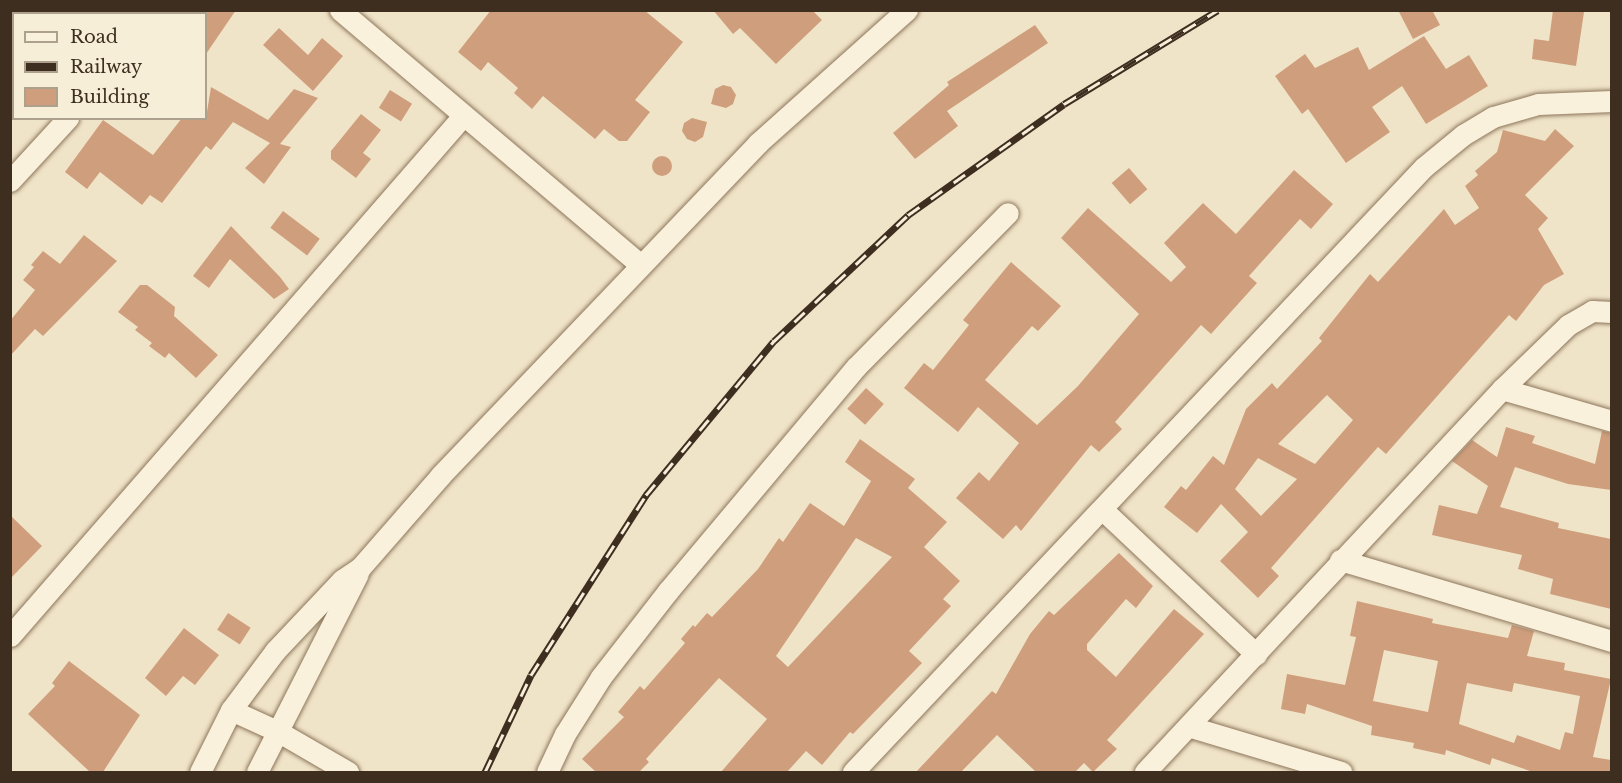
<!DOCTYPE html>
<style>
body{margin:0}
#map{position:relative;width:1622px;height:783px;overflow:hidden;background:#f0e4c8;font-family:"Libre Baskerville",serif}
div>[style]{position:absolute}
.building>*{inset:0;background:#cf9f7d;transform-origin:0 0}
.round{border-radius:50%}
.roads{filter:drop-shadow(0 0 2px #8d765c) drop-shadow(0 0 2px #8d765c)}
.minor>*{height:21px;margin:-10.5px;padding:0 10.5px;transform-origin:10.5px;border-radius:10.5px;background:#faf1dc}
.rail>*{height:7px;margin-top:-3.5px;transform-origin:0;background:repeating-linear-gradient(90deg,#f7eed8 0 14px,#3d2e20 0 28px);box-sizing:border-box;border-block:2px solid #3d2e20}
span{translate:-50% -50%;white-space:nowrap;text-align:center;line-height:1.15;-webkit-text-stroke:6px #f7eed8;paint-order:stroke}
.frame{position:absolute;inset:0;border:12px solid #3d2e20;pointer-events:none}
.legend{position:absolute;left:12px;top:12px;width:195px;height:108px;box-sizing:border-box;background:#f7eed8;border:2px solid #ada18e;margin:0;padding:8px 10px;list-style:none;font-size:18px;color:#3d2e20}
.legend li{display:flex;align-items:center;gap:12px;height:30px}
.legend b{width:30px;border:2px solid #ada18e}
</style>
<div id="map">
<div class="building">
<div style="clip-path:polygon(206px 10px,236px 10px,206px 54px)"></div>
<div style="clip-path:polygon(491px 10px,644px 10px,683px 42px,635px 100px,650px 112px,627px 141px,619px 141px,604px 129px,595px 139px,543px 96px,532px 109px,514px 93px,518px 88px,488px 62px,481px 71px,458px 52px)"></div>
<div style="clip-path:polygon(713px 10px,812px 10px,822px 20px,776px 64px,740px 28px,733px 34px)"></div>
<div style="clip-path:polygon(1398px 10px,1432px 10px,1440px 25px,1413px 39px)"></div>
<div style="clip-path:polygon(1553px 10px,1584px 12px,1576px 66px,1532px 59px,1534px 39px,1549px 41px)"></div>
<div style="clip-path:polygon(1035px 25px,1048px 43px,947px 111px,958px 126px,915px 159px,893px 133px,949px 85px,947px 82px)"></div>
<div style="clip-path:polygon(279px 28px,308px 55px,322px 38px,343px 56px,313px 91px,263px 45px)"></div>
<div style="clip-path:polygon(1424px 36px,1446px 69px,1469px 55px,1488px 86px,1426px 124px,1402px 86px,1372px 107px,1390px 132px,1346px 163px,1308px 109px,1302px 114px,1275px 76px,1305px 54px,1315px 68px,1358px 47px,1369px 70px)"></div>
<div style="clip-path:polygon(723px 85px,731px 87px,736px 95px,733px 104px,726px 108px,711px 104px,715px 89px)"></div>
<div style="clip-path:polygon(211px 87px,268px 120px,294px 89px,318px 98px,280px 144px,291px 147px,264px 184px,245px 168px,270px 143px,233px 122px,211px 150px,206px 146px,162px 203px,150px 195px,142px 205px,100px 172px,87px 189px,65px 172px,103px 120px,153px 155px,182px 118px,206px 118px)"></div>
<div style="left:390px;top:90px;width:26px;height:21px;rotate:32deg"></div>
<div style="clip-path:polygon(361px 114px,381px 130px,363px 153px,371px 159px,356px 178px,331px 159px,331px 151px)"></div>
<div style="clip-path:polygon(692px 118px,707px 122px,703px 137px,695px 142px,687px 139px,682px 131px,684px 123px)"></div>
<div style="clip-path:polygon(evenodd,1555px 129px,1574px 146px,1525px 195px,1548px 218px,1538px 229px,1564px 274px,1544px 285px,1516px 321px,1509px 315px,1386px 454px,1378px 447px,1271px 568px,1279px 576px,1258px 598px,1220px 561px,1248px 532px,1221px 504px,1197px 533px,1164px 507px,1181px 486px,1186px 490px,1213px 456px,1224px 465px,1246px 409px,1272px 383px,1277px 389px,1322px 341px,1319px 338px,1370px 274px,1378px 282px,1444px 209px,1455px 225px,1479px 208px,1465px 186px,1478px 175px,1475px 171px,1497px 152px,1503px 130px,1545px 141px,1555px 129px,1327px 395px,1353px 420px,1315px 464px,1278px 444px,1327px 395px,1555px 129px,1258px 458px,1297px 479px,1261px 516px,1235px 489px,1258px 458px)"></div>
<div class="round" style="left:652px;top:156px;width:20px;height:20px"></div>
<div style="left:1129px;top:168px;width:28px;height:23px;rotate:49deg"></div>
<div style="clip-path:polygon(1294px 170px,1333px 204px,1311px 229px,1300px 219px,1249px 276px,1257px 283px,1211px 334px,1201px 325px,1115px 422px,1122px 429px,1099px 452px,1091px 445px,1021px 531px,1016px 525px,1003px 539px,956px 498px,979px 472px,989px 481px,1019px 443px,978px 407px,958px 432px,904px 388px,924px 363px,933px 370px,969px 325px,963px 320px,1011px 262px,1061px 306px,1038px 331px,1032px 326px,985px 380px,1037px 425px,1078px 386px,1139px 314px,1061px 238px,1088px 208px,1171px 282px,1186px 267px,1164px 243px,1203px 203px,1236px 234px)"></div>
<div style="left:283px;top:211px;width:46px;height:21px;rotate:37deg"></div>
<div style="clip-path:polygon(231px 226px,280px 277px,289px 289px,274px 299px,230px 259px,209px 288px,193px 276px)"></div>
<div style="clip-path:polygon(84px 235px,117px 261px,43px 336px,35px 329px,10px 356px,10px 321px,35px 290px,23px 280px,34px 267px,31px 265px,43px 251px,60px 264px)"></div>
<div style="clip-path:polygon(140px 285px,147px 285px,175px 307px,174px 316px,218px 355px,196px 378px,169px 353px,165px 358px,149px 346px,152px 343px,135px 330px,138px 327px,118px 312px)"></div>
<div style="left:866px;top:388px;width:24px;height:28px;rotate:42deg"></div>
<div style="clip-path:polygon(1506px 427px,1535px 436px,1532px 443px,1595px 464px,1602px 431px,1611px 433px,1611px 490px,1568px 484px,1515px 467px,1500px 507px,1559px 523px,1558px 528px,1611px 539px,1611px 609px,1550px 594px,1553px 579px,1518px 569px,1522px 555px,1432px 535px,1439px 505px,1477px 514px,1488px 486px,1452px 461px,1472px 440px,1497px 457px)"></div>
<div style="clip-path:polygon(evenodd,860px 439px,915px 479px,908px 488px,947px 522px,924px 547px,960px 581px,943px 599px,951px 606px,909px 651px,922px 663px,853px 734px,850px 732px,822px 765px,806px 751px,787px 772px,721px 772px,767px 719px,719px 678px,646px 759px,649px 762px,639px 772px,596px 772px,582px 759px,624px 717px,618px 712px,640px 686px,644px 690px,685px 643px,681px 639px,693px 625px,695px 627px,707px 613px,712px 617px,758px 569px,779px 538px,783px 542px,810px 503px,844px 526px,871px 481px,845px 462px,860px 439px,856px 538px,892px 557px,788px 667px,776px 656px,856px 538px)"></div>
<div style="clip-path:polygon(10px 515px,42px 546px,10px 579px)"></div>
<div style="clip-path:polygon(1119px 553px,1153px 586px,1136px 608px,1126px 599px,1087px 644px,1087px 650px,1116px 677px,1174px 609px,1204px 634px,1107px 740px,1117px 749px,1093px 772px,1084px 763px,1075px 772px,1036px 772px,997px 735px,961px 772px,916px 772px,992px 691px,996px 694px,1030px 634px,1049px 611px,1054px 615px)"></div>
<div style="clip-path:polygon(evenodd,1357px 601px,1433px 619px,1432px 623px,1508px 638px,1512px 625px,1534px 631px,1527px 656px,1565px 663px,1564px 670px,1611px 679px,1593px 757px,1611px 760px,1611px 772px,1533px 772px,1492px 758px,1490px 765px,1446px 750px,1445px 755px,1413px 748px,1414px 743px,1371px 735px,1372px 726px,1307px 704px,1305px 714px,1281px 709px,1287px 674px,1345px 685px,1356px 637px,1350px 636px,1357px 601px,1384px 650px,1438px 661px,1428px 712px,1373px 701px,1384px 650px,1357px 601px,1467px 683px,1512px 692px,1514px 683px,1580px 696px,1573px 734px,1565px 732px,1560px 750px,1517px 735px,1514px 743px,1459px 724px,1467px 683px)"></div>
<div style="left:228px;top:613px;width:27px;height:20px;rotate:33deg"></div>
<div style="clip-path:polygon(184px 628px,219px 655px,195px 685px,183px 676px,166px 696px,145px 678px)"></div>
<div style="clip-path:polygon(69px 661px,140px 715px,103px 772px,90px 772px,28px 714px,55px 686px,52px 683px)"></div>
</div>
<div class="roads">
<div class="minor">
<div style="left:340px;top:10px;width:394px;rotate:40.3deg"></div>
<div style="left:170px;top:14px;width:5px;rotate:-53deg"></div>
<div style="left:10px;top:181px;width:86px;rotate:-47.4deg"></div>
<div style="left:1502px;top:389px;width:115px;rotate:16.2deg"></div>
<div style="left:1102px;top:509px;width:212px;rotate:43.3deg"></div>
<div style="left:1340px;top:560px;width:284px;rotate:16.6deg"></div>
<div style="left:10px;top:636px;width:690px;rotate:-48.94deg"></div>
<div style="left:231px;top:710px;width:53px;rotate:24.6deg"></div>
<div style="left:279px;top:732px;width:80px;rotate:30.1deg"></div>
<div style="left:1191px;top:727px;width:157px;rotate:16.7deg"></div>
<div style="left:200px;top:772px;width:69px;rotate:-63.4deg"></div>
<div style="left:231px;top:710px;width:74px;rotate:-53.3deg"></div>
<div style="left:275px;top:651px;width:98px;rotate:-46.7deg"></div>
<div style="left:342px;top:580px;width:22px;rotate:-34deg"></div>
<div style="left:360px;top:568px;width:123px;rotate:-48.9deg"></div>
<div style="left:441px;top:475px;width:459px;rotate:-46.3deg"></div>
<div style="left:758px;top:143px;width:200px;rotate:-41.8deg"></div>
<div style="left:257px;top:772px;width:222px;rotate:-63deg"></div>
<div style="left:547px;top:772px;width:42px;rotate:-64.7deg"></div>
<div style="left:565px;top:734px;width:67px;rotate:-57.7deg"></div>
<div style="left:601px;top:677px;width:109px;rotate:-52.1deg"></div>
<div style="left:668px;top:591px;width:292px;rotate:-50deg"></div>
<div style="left:856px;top:367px;width:216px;rotate:-45.4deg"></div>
<div style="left:853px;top:772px;width:832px;rotate:-46.66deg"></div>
<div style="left:1424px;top:167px;width:50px;rotate:-39.4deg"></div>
<div style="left:1463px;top:135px;width:35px;rotate:-31deg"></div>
<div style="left:1493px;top:117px;width:47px;rotate:-16.1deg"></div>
<div style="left:1538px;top:104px;width:74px;rotate:-2.3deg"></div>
<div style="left:1145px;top:772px;width:524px;rotate:-47.01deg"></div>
<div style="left:1502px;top:389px;width:92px;rotate:-44.1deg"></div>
<div style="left:1568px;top:325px;width:28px;rotate:-30deg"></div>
<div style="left:1592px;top:311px;width:20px;rotate:3deg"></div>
</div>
</div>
<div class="rail">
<div style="left:485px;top:772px;width:107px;rotate:-64.6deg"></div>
<div style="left:531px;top:675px;width:214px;rotate:-57.4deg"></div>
<div style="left:646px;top:495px;width:200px;rotate:-50.3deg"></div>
<div style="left:774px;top:341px;width:184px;rotate:-43.2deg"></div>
<div style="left:908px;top:215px;width:191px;rotate:-35.4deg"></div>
<div style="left:1064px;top:104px;width:180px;rotate:-31.4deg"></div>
</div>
<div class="frame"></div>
<ul class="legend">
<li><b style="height:8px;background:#faf1dc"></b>Road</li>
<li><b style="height:8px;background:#3d2e20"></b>Railway</li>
<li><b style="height:16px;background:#cf9f7d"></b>Building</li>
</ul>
</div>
